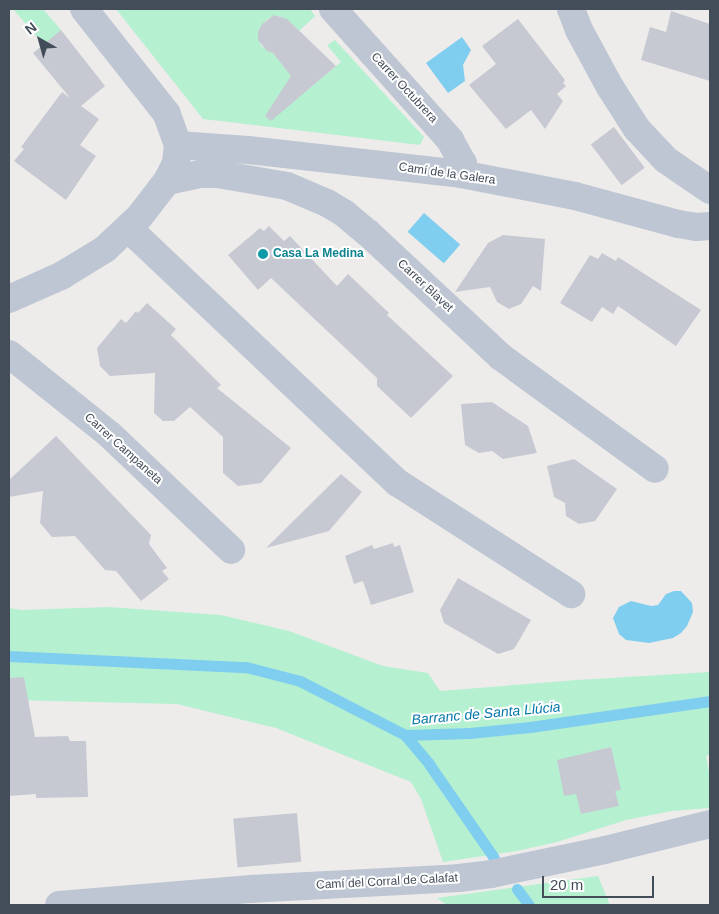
<!DOCTYPE html>
<meta charset="utf-8">
<style>
body{margin:0}
#map{position:relative;width:719px;height:914px;overflow:hidden;background:#eeebeb;font-family:Arial,sans-serif}
div>[style]{position:absolute}
.green>*{inset:0;background:#b5f0d1}
.water>*{inset:0;background:#80ceef;transform-origin:0 0}
.stream>*{height:11px;margin:-5.5px;padding:0 5.5px;transform-origin:5.5px;border-radius:5.5px;background:#80ceef}
.building>*{inset:0;background:#c7c9d2;transform-origin:0 0}
.minor>*{height:28px;margin:-14px;padding:0 14px;transform-origin:14px;border-radius:14px;background:#bdc6d2}
.dots>*{width:14px;height:14px;translate:-50% -50%;box-sizing:border-box;border:2px solid #fff;border-radius:50%}
span{translate:-50% -50%;white-space:nowrap;text-align:center;line-height:1.15;-webkit-text-stroke:4px #fff;paint-order:stroke}
.street-label{font-size:12px;color:#434d59}
.culture-label{font-size:12px;color:#0d838f;font-weight:700}
.left{translate:0 -50%;text-align:left}
.water-label{font-size:14px;color:#0678a9;font-style:italic}
.frame{position:absolute;inset:0;border:10px solid #434d59;pointer-events:none}
.north{position:absolute;left:15px;top:15px;width:50px;height:50px;-webkit-text-stroke:4px #fff;paint-order:stroke;rotate:322deg;font-size:14px;font-weight:700;line-height:20px;text-align:center;color:#434d59}
.north::after{content:'';display:block;margin:auto;width:18px;height:22px;background:#434d59;clip-path:polygon(50% 0,100% 100%,50% 72%,0 100%)}
.scale{position:absolute;left:542px;top:876px;width:112px;height:22px;box-sizing:border-box;border:2px solid #434d59;border-top:0;padding-left:6px;font-size:15px;line-height:18px;white-space:nowrap;color:#434d59;-webkit-text-stroke:4px #fff;paint-order:stroke}
</style>
<div id="map">
<div class="green">
<div style="clip-path:polygon(13px 9px,43px 9px,61px 30px,44px 45px)"></div>
<div style="clip-path:polygon(116px 9px,310px 9px,315px 16px,299px 31px,293px 24px,289px 26px,282px 17px,273px 16px,266px 20px,258px 32px,261px 46px,273px 53px,305px 92px,341px 62px,327px 45px,335px 40px,424px 137px,420px 145px,203px 119px)"></div>
<div style="clip-path:polygon(109px 607px,221px 615px,289px 631px,383px 666px,428px 673px,440px 691px,577px 680px,710px 672px,710px 754px,706px 756px,710px 777px,710px 808px,672px 811px,626px 820px,557px 842px,517px 851px,443px 862px,421px 799px,411px 782px,276px 728px,177px 704px,9px 700px,9px 608px,21px 610px)"></div>
<div style="clip-path:polygon(598px 876px,610px 905px,447px 905px,437px 898px)"></div>
</div>
<div class="water">
<div style="clip-path:polygon(462px 37px,471px 50px,463px 65px,465px 81px,448px 93px,426px 63px)"></div>
<div style="left:424px;top:213px;width:48px;height:25px;rotate:41deg"></div>
<div style="clip-path:polygon(674px 591px,681px 591px,692px 603px,693px 612px,687px 626px,681px 633px,673px 638px,649px 643px,626px 640px,619px 634px,613px 618px,619px 607px,631px 601px,651px 606px,658px 605px,666px 594px)"></div>
</div>
<div class="stream">
<div style="left:9px;top:656px;width:237px;rotate:2.7deg"></div>
<div style="left:246px;top:667px;width:56px;rotate:14.5deg"></div>
<div style="left:300px;top:681px;width:118px;rotate:27.2deg"></div>
<div style="left:405px;top:735px;width:65px;rotate:-1.8deg"></div>
<div style="left:470px;top:733px;width:60px;rotate:-5.7deg"></div>
<div style="left:530px;top:727px;width:182px;rotate:-8.2deg"></div>
<div style="left:405px;top:735px;width:38px;rotate:50deg"></div>
<div style="left:429px;top:764px;width:114px;rotate:55.3deg"></div>
<div style="left:517px;top:889px;width:20px;rotate:53deg"></div>
</div>
<div class="building">
<div style="clip-path:polygon(671px 11px,710px 24px,710px 81px,641px 60px,650px 27px,666px 32px)"></div>
<div style="clip-path:polygon(274px 15px,287px 19px,336px 66px,271px 121px,265px 116px,291px 76px,273px 53px,267px 51px,258px 40px,258px 32px,262px 24px)"></div>
<div style="clip-path:polygon(518px 19px,565px 80px,563px 83px,566px 86px,557px 94px,563px 101px,545px 129px,531px 110px,506px 129px,469px 85px,496px 64px,482px 46px)"></div>
<div style="clip-path:polygon(61px 30px,105px 86px,81px 106px,99px 119px,80px 145px,96px 156px,66px 200px,14px 161px,24px 149px,21px 147px,62px 92px,70px 98px,33px 53px)"></div>
<div style="left:614px;top:127px;width:51px;height:29px;rotate:53deg"></div>
<div style="clip-path:polygon(269px 226px,284px 241px,290px 236px,337px 286px,348px 274px,389px 313px,387px 315px,453px 376px,411px 418px,377px 386px,377px 378px,271px 278px,258px 290px,228px 255px,260px 228px,264px 231px)"></div>
<div style="clip-path:polygon(503px 235px,545px 239px,541px 291px,533px 286px,521px 304px,509px 309px,497px 302px,490px 287px,455px 292px,488px 243px)"></div>
<div style="clip-path:polygon(602px 253px,616px 261px,618px 257px,701px 310px,676px 346px,618px 306px,613px 314px,602px 307px,592px 322px,560px 303px,590px 255px,598px 259px)"></div>
<div style="clip-path:polygon(147px 303px,176px 329px,171px 335px,221px 385px,217px 388px,291px 448px,261px 483px,238px 486px,223px 473px,223px 437px,190px 407px,174px 421px,163px 421px,154px 413px,155px 373px,110px 376px,100px 366px,97px 348px,121px 319px,126px 323px,136px 311px,138px 313px)"></div>
<div style="clip-path:polygon(492px 402px,528px 426px,537px 453px,503px 459px,492px 451px,479px 453px,465px 445px,461px 404px)"></div>
<div style="clip-path:polygon(56px 436px,151px 535px,149px 544px,167px 568px,162px 571px,169px 579px,141px 601px,116px 571px,105px 570px,75px 536px,52px 537px,40px 523px,43px 491px,9px 497px,9px 480px)"></div>
<div style="clip-path:polygon(574px 459px,617px 489px,595px 521px,579px 524px,566px 516px,565px 503px,554px 497px,547px 466px)"></div>
<div style="clip-path:polygon(341px 474px,362px 492px,329px 531px,266px 548px)"></div>
<div style="clip-path:polygon(393px 543px,394px 547px,400px 545px,414px 592px,371px 605px,363px 581px,354px 584px,345px 556px,372px 545px,374px 549px)"></div>
<div style="clip-path:polygon(458px 578px,531px 620px,514px 649px,498px 654px,444px 623px,440px 610px)"></div>
<div style="clip-path:polygon(24px 677px,35px 737px,68px 736px,70px 741px,86px 741px,88px 797px,36px 798px,36px 794px,9px 796px,9px 678px)"></div>
<div style="clip-path:polygon(611px 747px,621px 790px,615px 791px,619px 806px,581px 814px,576px 794px,564px 796px,557px 760px)"></div>
<div style="left:297px;top:813px;width:49px;height:64px;rotate:85deg"></div>
</div>
<div class="minor">
<div style="left:333px;top:9px;width:176px;rotate:48.2deg"></div>
<div style="left:450px;top:140px;width:26px;rotate:61deg"></div>
<div style="left:463px;top:163px;width:11px;rotate:100deg"></div>
<div style="left:571px;top:9px;width:22px;rotate:69deg"></div>
<div style="left:579px;top:30px;width:65px;rotate:61.5deg"></div>
<div style="left:610px;top:87px;width:50px;rotate:57.3deg"></div>
<div style="left:637px;top:129px;width:42px;rotate:46.9deg"></div>
<div style="left:666px;top:160px;width:53px;rotate:34.3deg"></div>
<div style="left:178px;top:145px;width:70px;rotate:4.1deg"></div>
<div style="left:248px;top:150px;width:214px;rotate:6.4deg"></div>
<div style="left:461px;top:174px;width:116px;rotate:10.9deg"></div>
<div style="left:575px;top:196px;width:107px;rotate:15.2deg"></div>
<div style="left:678px;top:224px;width:18px;rotate:9deg"></div>
<div style="left:696px;top:227px;width:14px;rotate:-4deg"></div>
<div style="left:167px;top:181px;width:35px;rotate:-12deg"></div>
<div style="left:201px;top:174px;width:16px"></div>
<div style="left:217px;top:174px;width:71px;rotate:9.7deg"></div>
<div style="left:287px;top:186px;width:43px;rotate:23deg"></div>
<div style="left:327px;top:203px;width:21px;rotate:31deg"></div>
<div style="left:345px;top:214px;width:30px;rotate:40deg"></div>
<div style="left:368px;top:233px;width:182px;rotate:43deg"></div>
<div style="left:501px;top:357px;width:190px;rotate:36deg"></div>
<div style="left:129px;top:229px;width:370px;rotate:43.4deg"></div>
<div style="left:398px;top:483px;width:206px;rotate:32.7deg"></div>
<div style="left:9px;top:299px;width:57px;rotate:-23.9deg"></div>
<div style="left:61px;top:276px;width:52px;rotate:-31.5deg"></div>
<div style="left:105px;top:249px;width:48px;rotate:-43.3deg"></div>
<div style="left:140px;top:216px;width:44px;rotate:-52.4deg"></div>
<div style="left:167px;top:181px;width:20px;rotate:-63deg"></div>
<div style="left:176px;top:163px;width:18px;rotate:-84deg"></div>
<div style="left:178px;top:145px;width:33px;rotate:-110deg"></div>
<div style="left:167px;top:114px;width:134px;rotate:-128.3deg"></div>
<div style="left:9px;top:354px;width:129px;rotate:38.7deg"></div>
<div style="left:110px;top:435px;width:167px;rotate:43.5deg"></div>
<div style="left:59px;top:905px;width:193px;rotate:-4.8deg"></div>
<div style="left:251px;top:889px;width:208px;rotate:-3deg"></div>
<div style="left:459px;top:878px;width:32px;rotate:-7deg"></div>
<div style="left:491px;top:874px;width:116px;rotate:-11.9deg"></div>
<div style="left:605px;top:850px;width:108px;rotate:-13.9deg"></div>
</div>
<div class="dots">
<div style="left:263px;top:254px;background:#0f9aa8"></div>
</div>
<div class="street-label">
<span style="left:404px;top:88px;rotate:47deg">Carrer Octubrera</span>
<span style="left:447px;top:174px;rotate:8deg">Camí de la Galera</span>
<span style="left:425px;top:286px;rotate:43deg">Carrer Blavet</span>
<span style="left:123px;top:449px;rotate:42deg">Carrer Campaneta</span>
<span style="left:387px;top:882px;rotate:-3deg">Camí del Corral de Calafat</span>
</div>
<div class="culture-label">
<span class="left" style="left:273px;top:254px">Casa La Medina</span>
</div>
<div class="water-label">
<span style="left:486px;top:713px;rotate:-5deg">Barranc de Santa Llúcia</span>
</div>
<div class="frame"></div>
<div class="north">N</div>
<div class="scale">20 m</div>
</div>
